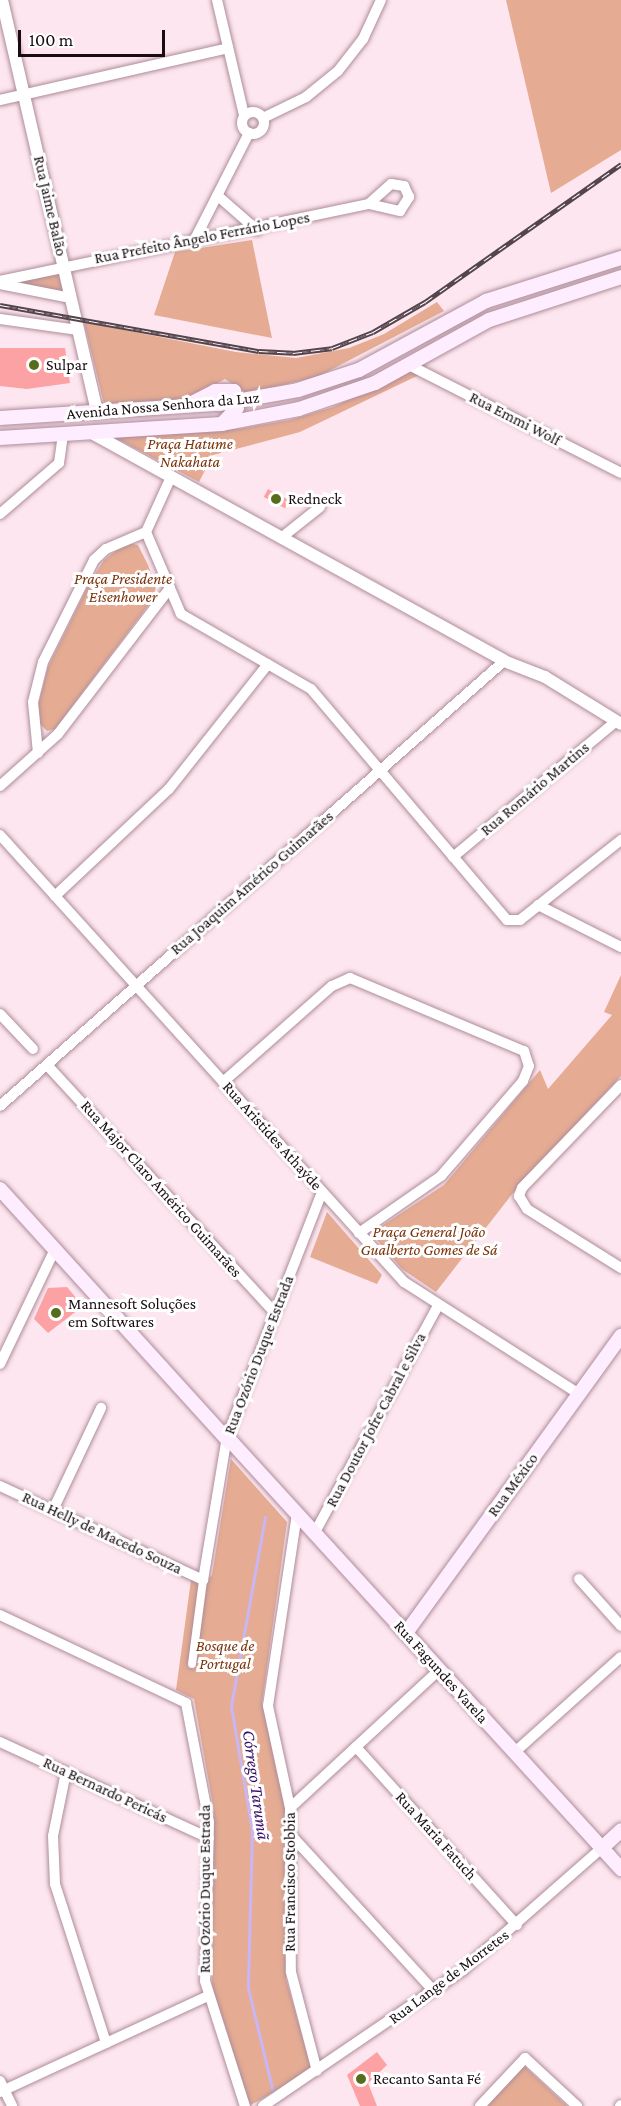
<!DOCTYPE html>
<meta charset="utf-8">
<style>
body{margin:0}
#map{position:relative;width:621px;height:2106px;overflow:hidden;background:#fde6ef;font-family:"Crimson Pro",serif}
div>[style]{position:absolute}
.green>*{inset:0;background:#e5ac93}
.stream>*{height:3px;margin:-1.5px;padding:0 1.5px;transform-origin:1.5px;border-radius:1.5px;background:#c9b6f4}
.building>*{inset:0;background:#fca1a4;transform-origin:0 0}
.roads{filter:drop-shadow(0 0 2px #ae8c9a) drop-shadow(0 0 2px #ae8c9a)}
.pedestrian>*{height:8px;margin:-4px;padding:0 4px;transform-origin:4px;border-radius:4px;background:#fff}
.minor>*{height:10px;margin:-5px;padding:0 5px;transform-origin:5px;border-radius:5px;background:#fff}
.minor>.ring{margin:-5px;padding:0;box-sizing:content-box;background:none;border:10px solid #fff;border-radius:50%}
.tertiary>*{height:12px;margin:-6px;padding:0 6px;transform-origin:6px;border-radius:6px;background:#fff}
.secondary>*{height:14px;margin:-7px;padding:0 7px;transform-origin:7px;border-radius:7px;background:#fdedfe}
.rail>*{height:5px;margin-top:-2.5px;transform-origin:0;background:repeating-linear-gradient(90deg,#fff 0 9px,#54454c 0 18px);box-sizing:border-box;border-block:2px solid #54454c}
.dots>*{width:16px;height:16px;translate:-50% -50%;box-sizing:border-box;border:3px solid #fff;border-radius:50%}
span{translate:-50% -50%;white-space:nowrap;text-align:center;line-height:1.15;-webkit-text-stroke:6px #fff;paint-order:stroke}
.street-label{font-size:16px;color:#180c12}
.poi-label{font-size:16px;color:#180c12}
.left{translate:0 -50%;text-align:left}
.park-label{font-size:16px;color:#7a320a;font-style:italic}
.water-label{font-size:18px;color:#380f67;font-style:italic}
.scale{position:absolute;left:18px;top:30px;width:147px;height:27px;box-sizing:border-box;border:3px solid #180c12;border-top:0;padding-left:8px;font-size:18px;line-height:21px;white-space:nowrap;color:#180c12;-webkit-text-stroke:4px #fff;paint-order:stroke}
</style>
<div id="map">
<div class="green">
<div style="clip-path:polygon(506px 0,621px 0,621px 150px,551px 193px)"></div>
<div style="clip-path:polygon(252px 240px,272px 338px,154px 315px,175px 252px)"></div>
<div style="clip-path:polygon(58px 271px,63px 293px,9px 282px)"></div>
<div style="clip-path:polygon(437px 302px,444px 311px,319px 376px,248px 394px,225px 379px,185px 401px,105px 408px,84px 322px,236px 352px,296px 358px,349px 348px,384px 334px)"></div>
<div style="clip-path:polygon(410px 371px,419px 375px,300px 432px,213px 455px,199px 482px,114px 437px,238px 429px,290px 420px,333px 407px)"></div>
<div style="clip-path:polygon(126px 543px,138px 545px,148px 565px,156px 586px,153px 599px,55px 729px,47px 731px,40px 724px,38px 706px,48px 667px,90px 582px,104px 560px)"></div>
<div style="clip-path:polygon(621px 975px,621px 1076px,516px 1189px,436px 1292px,402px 1269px,371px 1233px,444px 1185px,540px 1070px,548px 1089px,612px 1015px,604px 1012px)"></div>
<div style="clip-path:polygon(327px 1212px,382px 1275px,377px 1284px,310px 1257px)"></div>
<div style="clip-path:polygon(231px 1459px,287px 1522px,262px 1703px,286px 1813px,286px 1979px,312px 2070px,249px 2106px,212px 1993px,214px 1811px,194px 1699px,176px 1690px,191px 1580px,207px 1581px,212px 1575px)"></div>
<div style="clip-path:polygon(524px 2066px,567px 2106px,487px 2106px)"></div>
</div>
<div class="stream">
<div style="left:265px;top:1517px;width:192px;rotate:100.2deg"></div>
<div style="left:231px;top:1706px;width:126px;rotate:80.4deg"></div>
<div style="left:252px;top:1830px;width:158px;rotate:91.5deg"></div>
<div style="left:248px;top:1988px;width:107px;rotate:76.5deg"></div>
</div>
<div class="building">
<div style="clip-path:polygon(0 348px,65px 348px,70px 383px,27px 389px,0 386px)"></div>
<div style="left:268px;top:489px;width:24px;height:9px;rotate:28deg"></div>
<div style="clip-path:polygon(67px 1287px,83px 1306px,48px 1333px,34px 1319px,48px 1288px)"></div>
<div style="clip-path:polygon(377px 2052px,387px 2065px,368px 2083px,377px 2106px,360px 2106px,347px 2075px)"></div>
</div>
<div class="roads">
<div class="pedestrian">
<div style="left:192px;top:1664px;width:85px;rotate:-82.5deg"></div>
</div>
<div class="minor">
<div style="left:217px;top:0;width:118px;rotate:76.8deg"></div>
<div style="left:0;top:100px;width:234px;rotate:-12.8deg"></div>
<div class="ring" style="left:242px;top:112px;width:12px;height:12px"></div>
<div style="left:263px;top:118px;width:48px;rotate:-26deg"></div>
<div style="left:306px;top:97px;width:41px;rotate:-39.1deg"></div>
<div style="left:338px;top:71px;width:41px;rotate:-52deg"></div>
<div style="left:363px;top:39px;width:43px;rotate:-65.2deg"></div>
<div style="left:218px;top:196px;width:52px;rotate:41.1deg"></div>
<div style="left:196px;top:237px;width:117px;rotate:-63deg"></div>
<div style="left:0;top:281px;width:377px;rotate:-11.8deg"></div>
<div style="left:369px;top:204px;width:32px;rotate:13deg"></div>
<div style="left:400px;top:211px;width:17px;rotate:-57deg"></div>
<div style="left:409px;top:197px;width:12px;rotate:-114deg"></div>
<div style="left:404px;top:186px;width:13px;rotate:-171deg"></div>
<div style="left:391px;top:184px;width:30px;rotate:138deg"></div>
<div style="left:0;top:284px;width:72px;rotate:11.2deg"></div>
<div style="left:0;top:319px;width:79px;rotate:8deg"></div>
<div style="left:409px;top:365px;width:238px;rotate:27deg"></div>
<div style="left:0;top:514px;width:78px;rotate:-40.8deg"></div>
<div style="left:59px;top:463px;width:29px;rotate:-82deg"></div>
<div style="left:146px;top:532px;width:89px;rotate:66.9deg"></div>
<div style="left:181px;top:614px;width:150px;rotate:30deg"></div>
<div style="left:311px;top:689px;width:303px;rotate:49.7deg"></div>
<div style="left:507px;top:920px;width:13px"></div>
<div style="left:520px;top:920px;width:129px;rotate:-38.4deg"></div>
<div style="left:281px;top:538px;width:50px;rotate:-38.5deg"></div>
<div style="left:38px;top:753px;width:51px;rotate:-95.6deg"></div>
<div style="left:33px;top:702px;width:41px;rotate:-76deg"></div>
<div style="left:43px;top:662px;width:114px;rotate:-63.4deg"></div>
<div style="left:94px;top:560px;width:16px;rotate:-43deg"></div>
<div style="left:106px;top:549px;width:43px;rotate:-23deg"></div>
<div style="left:146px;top:532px;width:60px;rotate:-65.6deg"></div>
<div style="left:0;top:786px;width:78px;rotate:-41.9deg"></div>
<div style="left:58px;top:734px;width:184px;rotate:-52.5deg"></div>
<div style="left:0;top:835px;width:603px;rotate:47.89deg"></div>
<div style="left:404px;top:1282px;width:208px;rotate:32.6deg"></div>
<div style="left:453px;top:857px;width:212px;rotate:-39.8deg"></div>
<div style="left:55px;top:896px;width:156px;rotate:-43.2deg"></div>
<div style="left:169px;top:789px;width:159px;rotate:-51.6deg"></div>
<div style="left:538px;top:905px;width:93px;rotate:26.8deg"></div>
<div style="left:0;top:1014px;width:48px;rotate:46.7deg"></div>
<div style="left:47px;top:1065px;width:337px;rotate:47.4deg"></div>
<div style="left:223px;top:1082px;width:145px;rotate:-41.4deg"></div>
<div style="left:332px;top:986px;width:20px;rotate:-24deg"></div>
<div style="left:350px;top:978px;width:189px;rotate:22.8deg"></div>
<div style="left:524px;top:1051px;width:16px;rotate:72deg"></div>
<div style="left:529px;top:1066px;width:16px;rotate:112deg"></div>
<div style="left:523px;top:1081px;width:125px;rotate:130.8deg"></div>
<div style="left:441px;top:1176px;width:100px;rotate:145.2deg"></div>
<div style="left:621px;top:1085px;width:143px;rotate:133.9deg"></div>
<div style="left:522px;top:1188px;width:9px;rotate:111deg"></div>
<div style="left:519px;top:1196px;width:15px;rotate:58deg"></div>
<div style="left:527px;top:1209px;width:111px;rotate:32.1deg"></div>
<div style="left:0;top:1106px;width:672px;rotate:-41.44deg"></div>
<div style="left:0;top:1364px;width:127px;rotate:-64.4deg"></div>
<div style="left:0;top:1486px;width:224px;rotate:24.8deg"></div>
<div style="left:203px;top:1580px;width:145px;rotate:-80.5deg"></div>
<div style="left:227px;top:1437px;width:263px;rotate:-68.8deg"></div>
<div style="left:53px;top:1510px;width:113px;rotate:-64.8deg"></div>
<div style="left:297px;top:1514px;width:194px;rotate:98.6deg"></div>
<div style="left:268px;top:1706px;width:104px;rotate:77.8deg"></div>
<div style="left:290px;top:1808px;width:164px;rotate:89.7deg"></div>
<div style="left:291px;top:1972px;width:102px;rotate:75.3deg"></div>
<div style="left:314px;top:1534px;width:258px;rotate:-61.5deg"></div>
<div style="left:579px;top:1579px;width:63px;rotate:48.2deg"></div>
<div style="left:0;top:1615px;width:206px;rotate:25.3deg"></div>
<div style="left:186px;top:1703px;width:121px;rotate:79.1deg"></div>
<div style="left:209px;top:1822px;width:159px;rotate:91.4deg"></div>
<div style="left:205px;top:1981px;width:131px;rotate:72.3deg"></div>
<div style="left:0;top:1742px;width:230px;rotate:24.7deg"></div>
<div style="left:356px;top:1747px;width:240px;rotate:47.9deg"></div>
<div style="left:515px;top:1752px;width:142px;rotate:-41.9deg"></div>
<div style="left:66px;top:1772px;width:65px;rotate:101.5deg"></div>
<div style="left:53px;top:1836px;width:48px;rotate:87.6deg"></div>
<div style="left:55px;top:1884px;width:167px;rotate:72.2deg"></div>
<div style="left:290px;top:1808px;width:203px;rotate:-42.8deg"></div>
<div style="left:290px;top:1834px;width:213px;rotate:47.5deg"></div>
<div style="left:0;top:2081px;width:28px;rotate:64deg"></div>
<div style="left:0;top:2092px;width:229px;rotate:-24.8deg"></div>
<div style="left:263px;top:2106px;width:242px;rotate:-34.2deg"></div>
<div style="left:463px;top:1970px;width:185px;rotate:-41.3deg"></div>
<div style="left:480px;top:2106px;width:66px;rotate:-46.8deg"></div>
<div style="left:525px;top:2058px;width:71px;rotate:42.7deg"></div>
<div style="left:620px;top:2106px;width:1px;rotate:-45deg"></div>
</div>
<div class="tertiary">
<div style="left:2px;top:0;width:424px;rotate:77deg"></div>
<div style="left:90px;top:432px;width:473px;rotate:28.9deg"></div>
<div style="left:504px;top:661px;width:44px;rotate:21.3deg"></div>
<div style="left:545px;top:677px;width:89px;rotate:31.7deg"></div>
</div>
<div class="secondary">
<div style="left:190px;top:404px;width:28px;rotate:-27deg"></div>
<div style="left:215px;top:391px;width:19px"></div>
<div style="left:234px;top:391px;width:17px;rotate:80deg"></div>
<div style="left:237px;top:408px;width:22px;rotate:133deg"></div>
<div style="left:0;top:418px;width:219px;rotate:-3.7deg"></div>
<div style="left:219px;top:404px;width:80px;rotate:-10deg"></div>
<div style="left:298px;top:390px;width:64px;rotate:-18.2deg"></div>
<div style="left:359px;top:370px;width:145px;rotate:-28.5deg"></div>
<div style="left:486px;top:301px;width:142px;rotate:-17.7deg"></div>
<div style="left:0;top:438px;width:222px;rotate:-3.6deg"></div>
<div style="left:222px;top:424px;width:78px;rotate:-11deg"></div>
<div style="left:299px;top:409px;width:80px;rotate:-18.9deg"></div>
<div style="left:375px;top:383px;width:130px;rotate:-28.9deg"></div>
<div style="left:489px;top:320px;width:139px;rotate:-18deg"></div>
<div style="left:0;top:1189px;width:343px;rotate:47.8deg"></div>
<div style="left:227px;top:1437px;width:585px;rotate:47.63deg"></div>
<div style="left:406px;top:1633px;width:367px;rotate:-54.1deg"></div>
<div style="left:602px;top:1848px;width:26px;rotate:-43deg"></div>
</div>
</div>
<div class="rail">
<div style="left:0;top:305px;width:263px;rotate:10.1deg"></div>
<div style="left:259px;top:351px;width:34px;rotate:3deg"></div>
<div style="left:293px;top:353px;width:39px;rotate:-7deg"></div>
<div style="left:332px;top:348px;width:44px;rotate:-21.3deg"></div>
<div style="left:373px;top:332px;width:60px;rotate:-30deg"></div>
<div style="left:425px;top:302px;width:240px;rotate:-35.1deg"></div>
</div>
<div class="dots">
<div style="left:34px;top:365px;background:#576d1d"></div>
<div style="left:276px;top:499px;background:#576d1d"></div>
<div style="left:56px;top:1313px;background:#576d1d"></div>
<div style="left:361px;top:2079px;background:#576d1d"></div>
</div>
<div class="street-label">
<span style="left:50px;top:206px;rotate:77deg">Rua Jaime Balão</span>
<span style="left:202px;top:238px;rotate:-11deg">Rua Prefeito Ângelo Ferrário Lopes</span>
<span style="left:163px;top:406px;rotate:-5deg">Avenida Nossa Senhora da Luz</span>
<span style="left:515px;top:419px;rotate:27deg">Rua Emmi Wolf</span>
<span style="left:535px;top:789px;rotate:-40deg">Rua Romário Martins</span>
<span style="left:252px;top:883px;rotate:-41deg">Rua Joaquim Américo Guimarães</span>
<span style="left:272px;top:1136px;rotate:48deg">Rua Aristides Athaýde</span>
<span style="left:161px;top:1189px;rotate:48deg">Rua Major Claro Américo Guimarães</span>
<span style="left:259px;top:1355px;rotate:-69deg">Rua Ozório Duque Estrada</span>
<span style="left:376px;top:1420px;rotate:-62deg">Rua Doutor Jofre Cabral e Silva</span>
<span style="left:513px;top:1485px;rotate:-54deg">Rua México</span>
<span style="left:102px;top:1533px;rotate:25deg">Rua Helly de Macedo Souza</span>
<span style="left:441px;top:1672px;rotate:48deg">Rua Fagundes Varela</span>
<span style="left:105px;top:1790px;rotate:25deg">Rua Bernardo Pericás</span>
<span style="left:436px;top:1836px;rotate:48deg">Rua Maria Fatuch</span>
<span style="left:290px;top:1882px;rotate:-90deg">Rua Francisco Stobbia</span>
<span style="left:205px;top:1889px;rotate:-90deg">Rua Ozório Duque Estrada</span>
<span style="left:449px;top:1977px;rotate:-37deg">Rua Lange de Morretes</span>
</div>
<div class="poi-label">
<span class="left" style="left:46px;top:365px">Sulpar</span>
<span class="left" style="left:288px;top:499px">Redneck</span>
<span class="left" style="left:68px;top:1313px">Mannesoft Soluções<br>em Softwares</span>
<span class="left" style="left:373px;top:2079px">Recanto Santa Fé</span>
</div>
<div class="park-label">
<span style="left:190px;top:453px">Praça Hatume<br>Nakahata</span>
<span style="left:123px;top:588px">Praça Presidente<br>Eisenhower</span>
<span style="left:429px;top:1241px">Praça General João<br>Gualberto Gomes de Sá</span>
<span style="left:225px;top:1655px">Bosque de<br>Portugal</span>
</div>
<div class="water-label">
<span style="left:256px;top:1785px;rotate:82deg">Córrego Tarumã</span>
</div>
<div class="scale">100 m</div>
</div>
